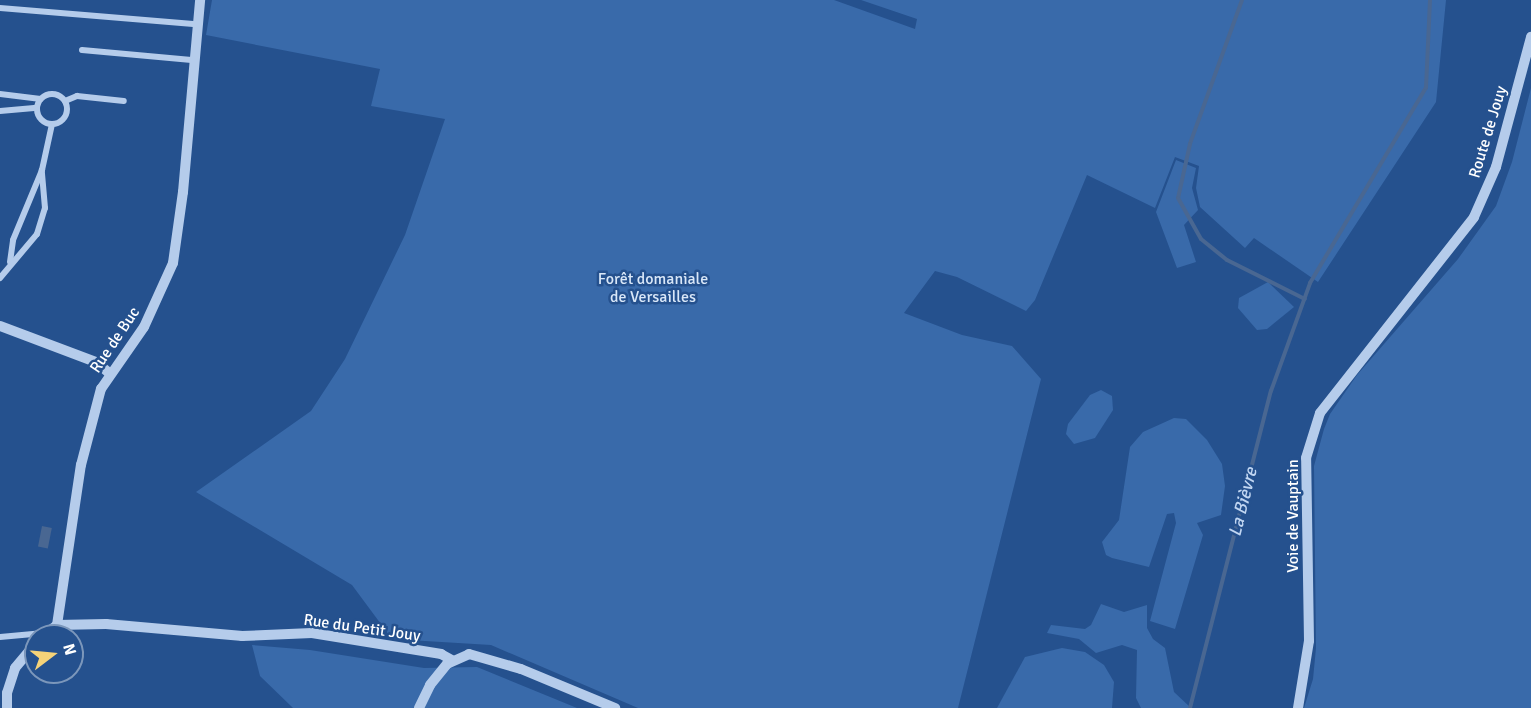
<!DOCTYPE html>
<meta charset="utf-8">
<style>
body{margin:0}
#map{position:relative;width:1531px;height:708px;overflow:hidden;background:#25518e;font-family:Signika,sans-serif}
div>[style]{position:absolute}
.green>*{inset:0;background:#396aaa}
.water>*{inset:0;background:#496792;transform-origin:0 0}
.stream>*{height:4px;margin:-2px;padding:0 2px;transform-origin:2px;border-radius:2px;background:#496792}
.minor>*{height:6px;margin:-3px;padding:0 3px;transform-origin:3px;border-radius:3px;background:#b5cceb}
.minor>.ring{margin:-3px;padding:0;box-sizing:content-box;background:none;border:6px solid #b5cceb;border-radius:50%}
.tertiary>*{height:10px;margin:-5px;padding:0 5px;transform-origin:5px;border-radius:5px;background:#b5cceb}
span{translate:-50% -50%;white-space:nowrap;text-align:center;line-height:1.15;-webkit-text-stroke:5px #25518e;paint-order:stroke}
.street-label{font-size:16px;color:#fff}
.park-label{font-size:16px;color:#d9e7f8}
.water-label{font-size:18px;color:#c1d6f2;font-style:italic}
.north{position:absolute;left:24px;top:624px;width:60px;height:60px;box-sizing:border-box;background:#25518e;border:2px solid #7c97bb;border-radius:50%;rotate:74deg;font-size:16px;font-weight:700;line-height:24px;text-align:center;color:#fff}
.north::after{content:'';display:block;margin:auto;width:21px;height:27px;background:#f5d379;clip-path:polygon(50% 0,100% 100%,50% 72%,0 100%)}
</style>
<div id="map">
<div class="green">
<div style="clip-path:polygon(212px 0,834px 0,915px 29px,917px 19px,861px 0,1446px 0,1436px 102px,1318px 282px,1254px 238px,1245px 248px,1200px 207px,1196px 188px,1199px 166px,1175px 157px,1155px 208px,1087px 175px,1035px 300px,1026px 311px,957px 277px,935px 271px,904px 313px,962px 335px,1012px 346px,1041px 379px,958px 708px,638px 708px,491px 645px,392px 639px,352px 585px,196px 492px,311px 411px,345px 359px,405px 235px,445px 119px,371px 106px,380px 69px,206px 35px)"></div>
<div style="clip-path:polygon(1531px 88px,1531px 708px,1304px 708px,1313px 679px,1316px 648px,1314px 466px,1324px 429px,1330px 414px,1357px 375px,1458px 259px,1496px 206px,1512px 162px)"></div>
<div style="clip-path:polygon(1176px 160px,1196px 168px,1192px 188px,1198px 210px,1184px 225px,1196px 262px,1177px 268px,1156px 212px)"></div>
<div style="clip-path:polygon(1268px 282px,1294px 307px,1267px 329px,1257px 330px,1238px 308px,1239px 298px)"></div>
<div style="clip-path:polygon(1101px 390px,1112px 396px,1113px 410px,1095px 438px,1074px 444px,1066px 434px,1068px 424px,1090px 395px)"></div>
<div style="clip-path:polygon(1174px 418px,1186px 419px,1207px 440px,1222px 464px,1225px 486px,1221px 515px,1197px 523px,1203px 535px,1175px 629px,1150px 621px,1176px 523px,1174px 513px,1167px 514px,1149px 567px,1112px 558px,1106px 555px,1102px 542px,1119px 520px,1130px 447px,1143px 432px)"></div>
<div style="clip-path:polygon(1101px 604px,1124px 612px,1147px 605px,1147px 628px,1153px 639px,1165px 648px,1174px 692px,1191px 708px,1141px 708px,1136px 698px,1137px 650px,1122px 645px,1096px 653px,1079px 639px,1047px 633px,1051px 625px,1085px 629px,1091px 625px)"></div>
<div style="clip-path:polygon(252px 645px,310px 650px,424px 668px,477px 667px,577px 708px,293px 708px,260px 676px)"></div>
<div style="clip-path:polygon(1062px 648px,1085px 652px,1104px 665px,1114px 682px,1112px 708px,997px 708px,1025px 657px)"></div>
</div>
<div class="water">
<div style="left:42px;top:526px;width:10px;height:21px;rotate:11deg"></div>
</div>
<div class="stream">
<div style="left:1242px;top:0;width:153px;rotate:109.9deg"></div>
<div style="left:1190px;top:144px;width:55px;rotate:102.5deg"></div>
<div style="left:1178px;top:198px;width:47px;rotate:60.7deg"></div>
<div style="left:1201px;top:239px;width:33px;rotate:39deg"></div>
<div style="left:1227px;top:260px;width:87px;rotate:26.6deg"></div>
<div style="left:1190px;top:708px;width:327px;rotate:-75.7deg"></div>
<div style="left:1271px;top:391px;width:115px;rotate:-70.1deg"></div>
<div style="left:1310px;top:283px;width:227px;rotate:-59.3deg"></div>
<div style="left:1426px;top:88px;width:88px;rotate:-87.4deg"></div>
</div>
<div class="minor">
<div style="left:0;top:8px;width:197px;rotate:4.7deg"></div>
<div style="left:82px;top:50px;width:110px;rotate:5.2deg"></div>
<div style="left:0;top:94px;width:41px;rotate:7deg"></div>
<div class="ring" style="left:37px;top:94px;width:24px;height:24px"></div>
<div style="left:65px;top:101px;width:13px;rotate:-23deg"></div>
<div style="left:77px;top:96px;width:47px;rotate:6.1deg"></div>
<div style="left:0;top:111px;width:37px;rotate:-5deg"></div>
<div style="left:10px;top:262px;width:22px;rotate:-82deg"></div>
<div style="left:13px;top:240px;width:76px;rotate:-67.5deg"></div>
<div style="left:42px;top:170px;width:47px;rotate:-77.7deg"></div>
<div style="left:0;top:278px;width:57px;rotate:-49.9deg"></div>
<div style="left:37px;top:234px;width:27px;rotate:-73deg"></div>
<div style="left:45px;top:208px;width:38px;rotate:-95deg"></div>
<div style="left:0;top:637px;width:44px;rotate:-5.2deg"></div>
</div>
<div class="tertiary">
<div style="left:0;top:326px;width:103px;rotate:20.6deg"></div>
<div style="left:96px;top:362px;width:17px;rotate:40deg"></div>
<div style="left:57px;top:625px;width:162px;rotate:-81.5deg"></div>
<div style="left:81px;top:465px;width:79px;rotate:-75.3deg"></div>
<div style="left:101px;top:389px;width:75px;rotate:-55.3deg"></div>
<div style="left:144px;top:327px;width:70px;rotate:-65.6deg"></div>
<div style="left:173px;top:263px;width:72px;rotate:-82deg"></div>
<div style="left:183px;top:192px;width:193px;rotate:-84.9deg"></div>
<div style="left:57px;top:625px;width:49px;rotate:-1.2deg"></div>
<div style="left:106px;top:624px;width:137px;rotate:5deg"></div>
<div style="left:242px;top:636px;width:70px;rotate:-2.5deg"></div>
<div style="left:312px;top:633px;width:131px;rotate:9.2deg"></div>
<div style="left:441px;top:654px;width:13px;rotate:29deg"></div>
<div style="left:43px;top:636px;width:18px;rotate:-38deg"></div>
<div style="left:7px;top:708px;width:15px;rotate:-90deg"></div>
<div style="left:7px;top:693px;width:26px;rotate:-72deg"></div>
<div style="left:15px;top:668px;width:33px;rotate:-50deg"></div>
<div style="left:419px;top:708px;width:25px;rotate:-64deg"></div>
<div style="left:430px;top:685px;width:27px;rotate:-51deg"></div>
<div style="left:447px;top:664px;width:24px;rotate:-24deg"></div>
<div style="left:469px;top:654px;width:54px;rotate:16.1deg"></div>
<div style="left:521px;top:669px;width:102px;rotate:22.5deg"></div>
<div style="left:1298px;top:708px;width:68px;rotate:-80.7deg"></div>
<div style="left:1309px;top:641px;width:183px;rotate:-90.9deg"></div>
<div style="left:1306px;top:458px;width:47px;rotate:-72.7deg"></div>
<div style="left:1320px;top:413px;width:249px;rotate:-51.8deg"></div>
<div style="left:1474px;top:217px;width:55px;rotate:-66.3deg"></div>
<div style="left:1496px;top:167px;width:135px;rotate:-74.9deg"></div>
</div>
<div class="street-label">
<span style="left:1488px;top:132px;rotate:-73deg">Route de Jouy</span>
<span style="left:115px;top:340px;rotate:-56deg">Rue de Buc</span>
<span style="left:1293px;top:516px;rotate:-90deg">Voie de Vauptain</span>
<span style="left:362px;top:628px;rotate:8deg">Rue du Petit Jouy</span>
</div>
<div class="park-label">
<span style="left:653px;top:288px">Forêt domaniale<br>de Versailles</span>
</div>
<div class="water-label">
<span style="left:1243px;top:502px;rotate:-76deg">La Bièvre</span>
</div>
<div class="north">N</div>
</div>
